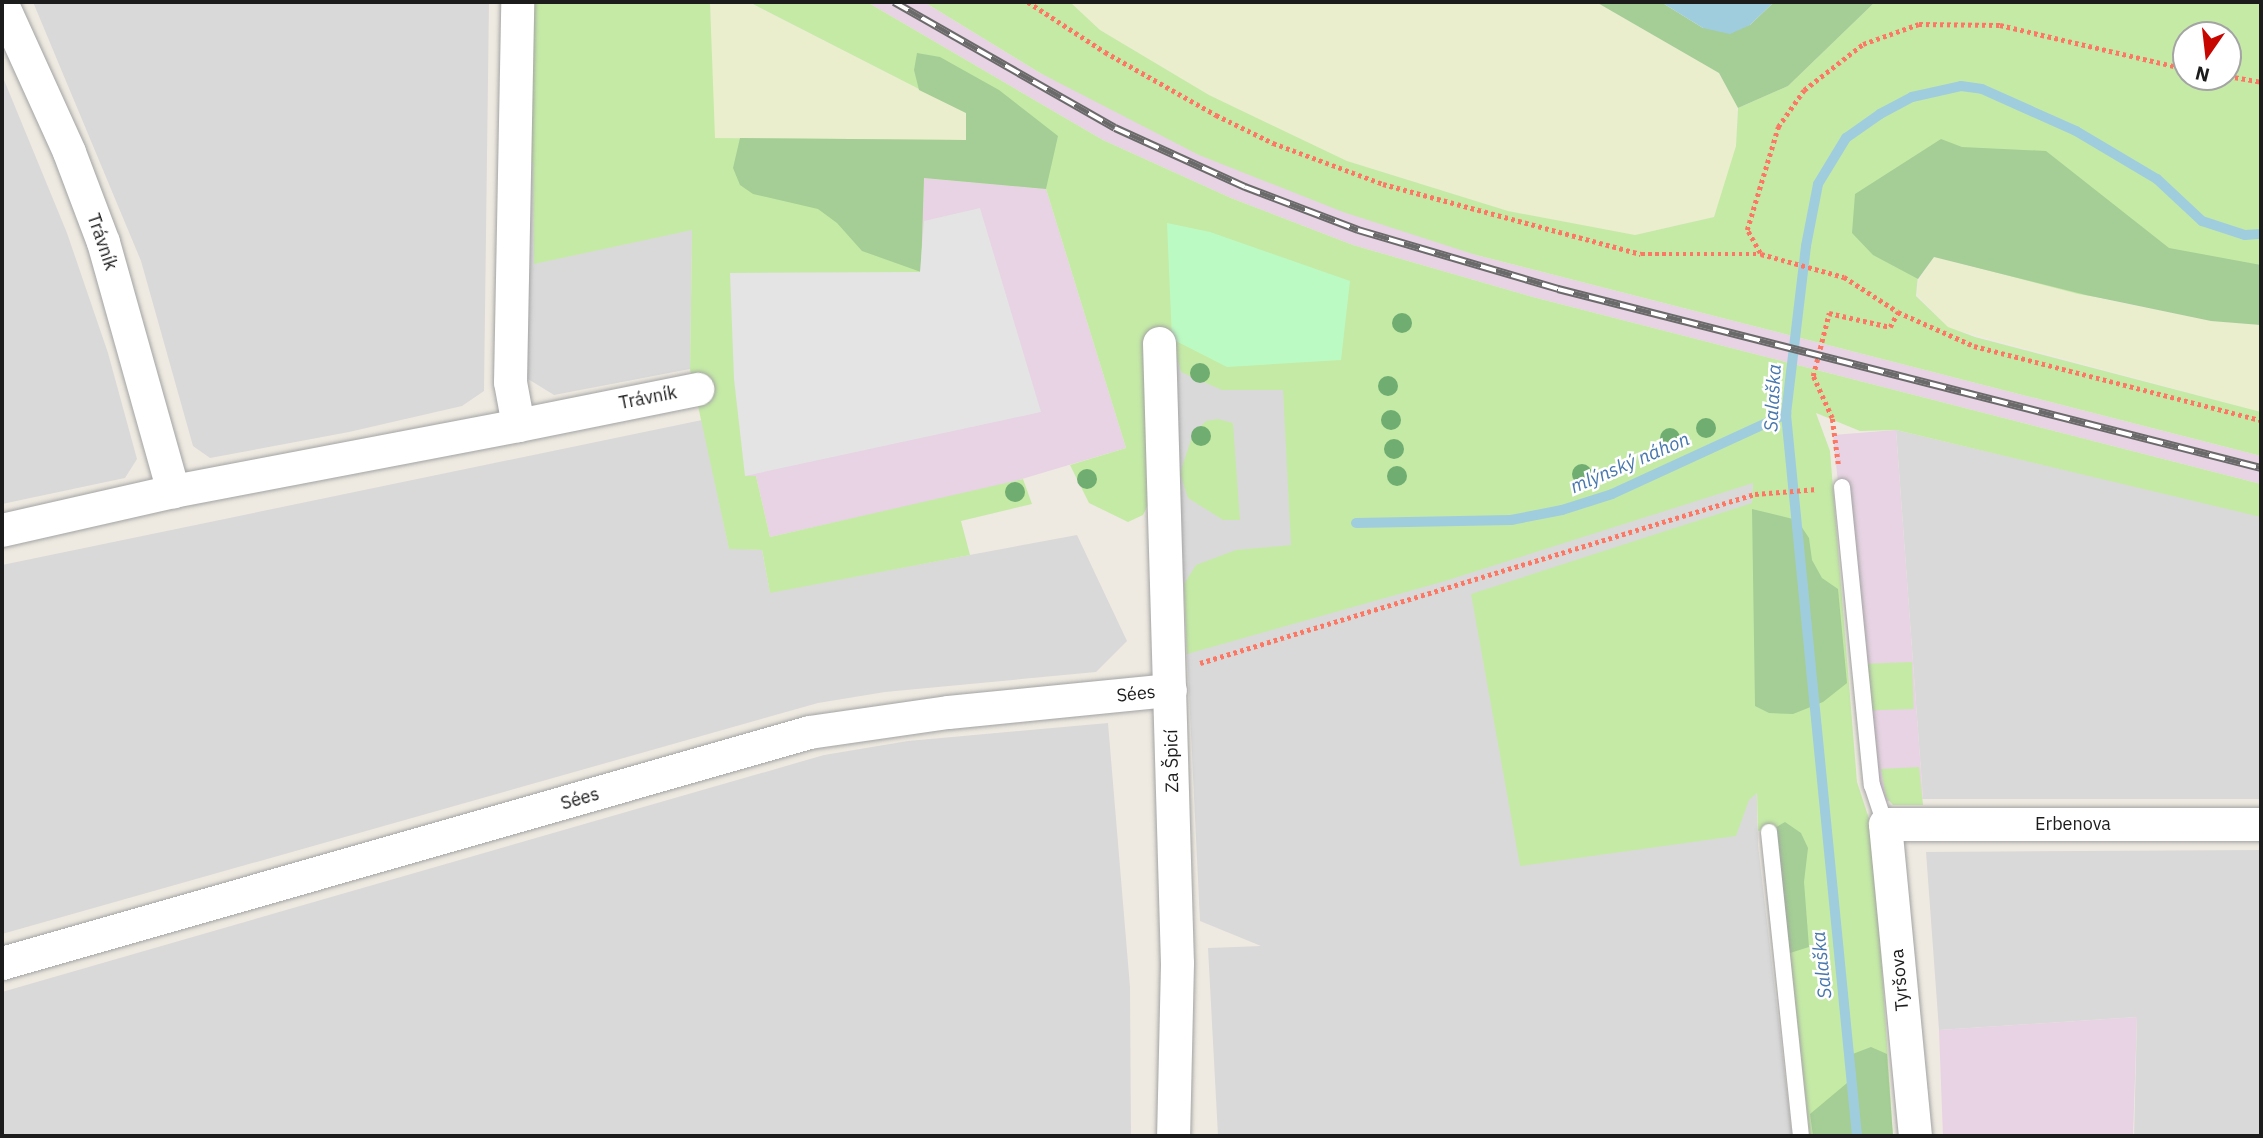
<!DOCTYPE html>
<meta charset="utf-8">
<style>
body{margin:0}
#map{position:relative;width:2263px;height:1138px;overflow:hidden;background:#eeeae1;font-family:"IBM Plex Sans",sans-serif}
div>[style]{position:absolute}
.residential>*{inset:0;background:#dad9d9}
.industrial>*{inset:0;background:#e7d3e3}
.farmland>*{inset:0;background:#eaeecc}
.grass>*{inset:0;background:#c5eaa6;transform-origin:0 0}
.forest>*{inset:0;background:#a4ce95}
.park>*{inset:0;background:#bcfac3}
.parking>*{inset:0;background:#e4e4e4}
.water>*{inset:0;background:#a0cddd}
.stream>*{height:10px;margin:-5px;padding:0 5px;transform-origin:5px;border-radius:5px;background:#a0cddd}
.path>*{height:4.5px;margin-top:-2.25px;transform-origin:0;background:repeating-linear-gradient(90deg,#fc7864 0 3.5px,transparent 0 7px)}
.roads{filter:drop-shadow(0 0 2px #a3a3a3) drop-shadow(0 0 2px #a3a3a3)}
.lane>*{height:16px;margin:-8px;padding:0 8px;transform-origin:8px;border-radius:8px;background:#fff}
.street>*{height:33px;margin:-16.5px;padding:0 16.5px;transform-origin:16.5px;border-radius:16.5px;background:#fff}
.rail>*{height:8px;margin-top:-4px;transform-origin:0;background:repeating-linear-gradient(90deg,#fff 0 16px,#6a6a6a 0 32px);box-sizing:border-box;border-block:2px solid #6a6a6a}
.trees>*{width:20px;height:20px;margin:-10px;border-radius:50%;background:#70ad71}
span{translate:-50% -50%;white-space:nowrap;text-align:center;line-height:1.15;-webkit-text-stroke:5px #fff;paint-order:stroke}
.street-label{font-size:18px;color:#1c1c1c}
.water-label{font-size:19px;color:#4777ad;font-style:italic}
.frame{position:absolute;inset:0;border:4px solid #1c1c1c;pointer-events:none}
.north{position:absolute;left:2172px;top:21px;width:70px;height:70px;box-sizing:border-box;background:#fff;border:2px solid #a4a4a4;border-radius:50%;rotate:194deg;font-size:19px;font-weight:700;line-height:28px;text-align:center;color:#1c1c1c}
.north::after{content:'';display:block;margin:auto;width:24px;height:32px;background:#c80600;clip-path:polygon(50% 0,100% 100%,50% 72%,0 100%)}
</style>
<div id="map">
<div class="residential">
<div style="clip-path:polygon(33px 2px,489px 2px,484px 391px,462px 406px,349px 432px,210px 458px,193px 446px,141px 261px)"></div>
<div style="clip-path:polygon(695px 46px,690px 369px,554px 395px,520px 374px,529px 151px)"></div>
<div style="clip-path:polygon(2px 75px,67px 233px,108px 353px,137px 459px,125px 478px,2px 504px)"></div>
<div style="clip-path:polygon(1172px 339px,1756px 387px,1751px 548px,1758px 845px,1792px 1136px,1218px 1136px,1208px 948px,1261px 946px,1200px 921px)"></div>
<div style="clip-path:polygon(702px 420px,729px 548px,762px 550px,770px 592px,1077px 535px,1127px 641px,1096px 672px,885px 692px,818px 703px,2px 934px,2px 565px)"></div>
<div style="clip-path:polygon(1896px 430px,2261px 516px,2261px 799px,1923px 799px)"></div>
<div style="clip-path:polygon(1108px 723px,1130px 987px,1131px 1136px,2px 1136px,2px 992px,824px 755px,908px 741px)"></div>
<div style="clip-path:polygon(2261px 850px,2261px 1136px,2134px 1136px,2137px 1017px,1939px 1030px,1926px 852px)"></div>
</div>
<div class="industrial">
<div style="clip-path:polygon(867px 2px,924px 2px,1040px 73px,1476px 255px,2261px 456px,2261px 484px,1533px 297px,1353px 245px,1231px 198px,1103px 140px)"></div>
<div style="clip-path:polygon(924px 178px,1046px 189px,1126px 448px,1002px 485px,770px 537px,756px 476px,745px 476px,921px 272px)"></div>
<div style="clip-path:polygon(1896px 430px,1923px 799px,1872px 802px,1833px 435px)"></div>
<div style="clip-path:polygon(2137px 1017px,2133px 1136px,1943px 1136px,1939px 1030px)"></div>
</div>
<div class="farmland">
<div style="clip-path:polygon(710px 2px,748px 2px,966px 113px,967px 141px,714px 138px)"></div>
<div style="clip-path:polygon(1070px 2px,1596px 2px,1719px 73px,1737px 106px,1736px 146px,1726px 186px,1713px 217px,1634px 235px,1508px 211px,1347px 161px,1209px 95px,1100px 30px)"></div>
<div style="clip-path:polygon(1934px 257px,2078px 294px,2211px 321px,2261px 325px,2261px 412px,1949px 328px,1917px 295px,1919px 279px)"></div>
</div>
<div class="grass">
<div style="clip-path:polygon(527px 2px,710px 2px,715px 138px,966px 140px,966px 113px,749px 2px,867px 2px,1103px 140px,1231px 198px,1353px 245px,1533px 297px,2261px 484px,2261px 517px,1896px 430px,1860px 431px,1816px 413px,1830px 451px,1857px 782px,1873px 831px,1893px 1136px,1810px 1136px,1780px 867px,1773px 829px,1758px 831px,1757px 793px,1749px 800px,1736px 836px,1520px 866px,1471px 594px,1752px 503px,1753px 483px,1445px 581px,1187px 654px,1184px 584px,1196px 565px,1236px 550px,1291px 545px,1283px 390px,1222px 390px,1181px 372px,1172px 339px,1150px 501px,1143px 515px,1128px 522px,1089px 503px,1070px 465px,1126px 448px,1046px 189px,924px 178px,921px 272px,745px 476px,756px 476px,770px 537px,1023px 479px,1032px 504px,961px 521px,970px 555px,770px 593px,762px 550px,729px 549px,690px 369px,692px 230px,534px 264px,533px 162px,523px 158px)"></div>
<div style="clip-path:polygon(evenodd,924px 2px,1070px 2px,1100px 30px,1209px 95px,1347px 161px,1508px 211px,1635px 235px,1714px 217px,1736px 146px,1738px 108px,1788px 86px,1875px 2px,2261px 2px,2261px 325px,2078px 294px,1933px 256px,1918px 275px,1916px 296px,1948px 327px,1975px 337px,2261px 412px,2261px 456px,1476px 255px,1343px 212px,1199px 155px,1040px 73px,924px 2px,2186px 35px,2228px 35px,2228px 77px,2186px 77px,2186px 35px)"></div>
<div style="clip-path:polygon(1218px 419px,1233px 423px,1240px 520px,1223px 520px,1188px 498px,1180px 473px,1193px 434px,1206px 421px)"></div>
<div style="left:1912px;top:662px;width:47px;height:47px;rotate:88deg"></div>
<div style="clip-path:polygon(1919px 767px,1923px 805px,1893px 805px,1886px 797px,1881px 769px)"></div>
</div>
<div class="forest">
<div style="clip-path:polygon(1596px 2px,1661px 2px,1703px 28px,1750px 25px,1774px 2px,1875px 2px,1788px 86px,1738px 108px,1719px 73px)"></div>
<div style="clip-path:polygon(917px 53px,940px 57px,999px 90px,1058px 136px,1046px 189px,924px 178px,921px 272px,862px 251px,837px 223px,818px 209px,753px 194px,740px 185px,733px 168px,740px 138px,966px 140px,966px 113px,919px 90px,914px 70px)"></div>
<div style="clip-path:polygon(1941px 139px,1962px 147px,2046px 151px,2169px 248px,2261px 265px,2261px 325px,2211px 321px,2086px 295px,1934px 257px,1918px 279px,1873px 255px,1852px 233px,1855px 194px)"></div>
<div style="clip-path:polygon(1752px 509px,1797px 520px,1809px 538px,1812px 560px,1822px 578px,1838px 589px,1847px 683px,1823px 702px,1793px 714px,1769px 713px,1755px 706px)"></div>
<div style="clip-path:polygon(1785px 822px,1801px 833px,1808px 848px,1804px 882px,1809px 947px,1790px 953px,1773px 829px)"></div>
<div style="clip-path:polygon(1871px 1047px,1887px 1054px,1893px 1136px,1813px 1136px,1810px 1114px,1847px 1083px,1850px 1055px)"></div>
</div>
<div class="park">
<div style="clip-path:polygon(1167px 223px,1210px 232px,1350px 281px,1341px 360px,1227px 367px,1172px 339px)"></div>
</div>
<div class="parking">
<div style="clip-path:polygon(980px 208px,1041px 412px,745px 476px,734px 379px,730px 273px,920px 272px,924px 221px)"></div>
</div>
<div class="water">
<div style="clip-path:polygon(1661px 2px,1774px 2px,1750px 25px,1730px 34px,1703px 28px)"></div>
</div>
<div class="stream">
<div style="left:1356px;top:523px;width:155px;rotate:-1.1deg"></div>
<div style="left:1511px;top:520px;width:52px;rotate:-11.1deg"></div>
<div style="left:1562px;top:510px;width:52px;rotate:-17.7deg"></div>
<div style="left:1612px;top:494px;width:192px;rotate:-24.7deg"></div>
<div style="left:1857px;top:1136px;width:725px;rotate:-95.62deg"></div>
<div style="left:1786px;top:414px;width:169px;rotate:-83.2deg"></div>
<div style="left:1806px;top:246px;width:63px;rotate:-79deg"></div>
<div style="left:1818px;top:184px;width:54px;rotate:-58.7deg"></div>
<div style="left:1846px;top:138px;width:42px;rotate:-35.2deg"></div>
<div style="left:1880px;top:114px;width:36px;rotate:-28deg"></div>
<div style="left:1912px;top:97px;width:50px;rotate:-12.7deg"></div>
<div style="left:1961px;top:86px;width:21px;rotate:8deg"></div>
<div style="left:1982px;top:89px;width:103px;rotate:24.1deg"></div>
<div style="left:2076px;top:131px;width:94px;rotate:30.7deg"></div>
<div style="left:2157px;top:179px;width:62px;rotate:43deg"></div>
<div style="left:2202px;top:221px;width:45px;rotate:18deg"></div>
<div style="left:2245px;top:235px;width:16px;rotate:-4deg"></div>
</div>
<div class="path">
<div style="left:1028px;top:2px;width:92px;rotate:33deg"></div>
<div style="left:1105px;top:52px;width:128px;rotate:29.6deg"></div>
<div style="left:1216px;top:115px;width:64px;rotate:26.2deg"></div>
<div style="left:1273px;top:143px;width:117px;rotate:20.4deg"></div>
<div style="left:1383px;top:184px;width:267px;rotate:15.2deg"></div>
<div style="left:1641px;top:254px;width:120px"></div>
<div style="left:1761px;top:254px;width:86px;rotate:15.5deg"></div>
<div style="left:1844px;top:277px;width:64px;rotate:32.9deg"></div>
<div style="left:1898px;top:312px;width:83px;rotate:24.1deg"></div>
<div style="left:1974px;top:346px;width:296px;rotate:14.5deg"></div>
<div style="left:2228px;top:76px;width:34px;rotate:10deg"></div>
<div style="left:1760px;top:253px;width:26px;rotate:-119deg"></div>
<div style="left:1747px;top:230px;width:108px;rotate:-73.2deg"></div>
<div style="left:1778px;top:127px;width:45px;rotate:-54.9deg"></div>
<div style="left:1804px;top:90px;width:75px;rotate:-37.9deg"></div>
<div style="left:1863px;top:44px;width:59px;rotate:-19.7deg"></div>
<div style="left:1919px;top:24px;width:81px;rotate:0.7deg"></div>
<div style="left:2000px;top:25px;width:191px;rotate:13.3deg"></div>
<div style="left:1838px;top:464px;width:46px;rotate:-97.4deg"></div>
<div style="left:1832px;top:418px;width:46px;rotate:-114.3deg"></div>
<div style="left:1813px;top:376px;width:65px;rotate:-75.7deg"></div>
<div style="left:1829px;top:313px;width:63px;rotate:12.9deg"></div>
<div style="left:1890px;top:327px;width:17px;rotate:-62deg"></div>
<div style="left:1200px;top:663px;width:580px;rotate:-16.94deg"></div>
<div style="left:1755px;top:494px;width:62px;rotate:-4.6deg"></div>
</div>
<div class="roads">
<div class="lane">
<div style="left:1842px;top:487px;width:300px;rotate:84.3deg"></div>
<div style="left:1872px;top:785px;width:41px;rotate:71.6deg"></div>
<div style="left:1769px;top:832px;width:306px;rotate:84deg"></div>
</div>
<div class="street">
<div style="left:2px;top:4px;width:162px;rotate:65.6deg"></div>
<div style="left:69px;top:152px;width:96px;rotate:69.3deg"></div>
<div style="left:103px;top:242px;width:259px;rotate:74.3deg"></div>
<div style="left:173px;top:491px;width:175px;rotate:167.2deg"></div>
<div style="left:1159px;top:343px;width:620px;rotate:88.34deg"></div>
<div style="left:1177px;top:963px;width:173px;rotate:91.3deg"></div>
<div style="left:518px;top:425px;width:183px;rotate:-11.4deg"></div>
<div style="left:173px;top:491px;width:351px;rotate:-10.8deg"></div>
<div style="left:518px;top:425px;width:44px;rotate:-100.5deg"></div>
<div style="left:510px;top:382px;width:380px;rotate:-88.9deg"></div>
<div style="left:2px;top:963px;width:839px;rotate:-15.97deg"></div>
<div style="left:809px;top:732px;width:140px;rotate:-8.2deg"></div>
<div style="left:948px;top:712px;width:223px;rotate:-5.7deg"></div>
<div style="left:1915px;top:1136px;width:313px;rotate:-95.5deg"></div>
<div style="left:1885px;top:824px;width:376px"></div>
</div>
</div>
<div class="rail">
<div style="left:894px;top:2px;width:254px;rotate:29.7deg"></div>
<div style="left:1115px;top:128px;width:143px;rotate:24.4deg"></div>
<div style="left:1245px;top:187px;width:121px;rotate:20.8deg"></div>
<div style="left:1358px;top:230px;width:209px;rotate:16.4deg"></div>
<div style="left:1558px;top:289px;width:725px;rotate:14.29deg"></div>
</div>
<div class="trees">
<div style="left:1402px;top:323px"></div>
<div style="left:1200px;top:373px"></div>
<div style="left:1388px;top:386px"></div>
<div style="left:1391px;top:420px"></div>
<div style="left:1706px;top:428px"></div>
<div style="left:1201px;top:436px"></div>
<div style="left:1670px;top:438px"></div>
<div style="left:1394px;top:449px"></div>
<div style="left:1582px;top:474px"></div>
<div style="left:1397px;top:476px"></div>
<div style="left:1087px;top:479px"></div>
<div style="left:1015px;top:492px"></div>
</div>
<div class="street-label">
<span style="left:102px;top:242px;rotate:71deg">Trávník</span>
<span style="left:648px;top:398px;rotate:-11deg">Trávník</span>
<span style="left:1136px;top:694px;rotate:-6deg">Sées</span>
<span style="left:1172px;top:761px;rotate:-91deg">Za Špicí</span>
<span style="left:580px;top:799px;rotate:-16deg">Sées</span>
<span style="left:2073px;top:824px">Erbenova</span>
<span style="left:1900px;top:980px;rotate:-95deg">Tyršova</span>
</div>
<div class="water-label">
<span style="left:1773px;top:398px;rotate:-87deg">Salaška</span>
<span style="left:1630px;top:463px;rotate:-23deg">mlýnský náhon</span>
<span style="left:1822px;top:965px;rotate:-96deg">Salaška</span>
</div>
<div class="frame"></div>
<div class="north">N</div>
</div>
